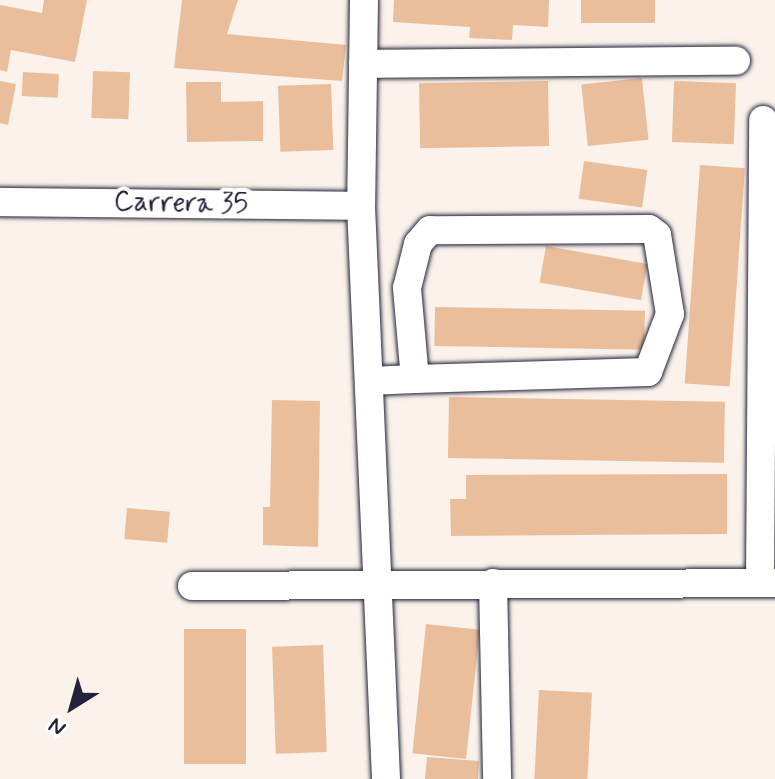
<!DOCTYPE html>
<style>
body{margin:0}
#map{position:relative;width:775px;height:779px;overflow:hidden;background:#fbf2eb;font-family:Mynerve,sans-serif}
div>[style]{position:absolute}
.building>*{inset:0;background:#ebbe9b;transform-origin:0 0}
.roads{filter:drop-shadow(0 0 2px #22223b) drop-shadow(0 0 2px #22223b)}
.street>*{height:28px;margin:-14px;padding:0 14px;transform-origin:14px;border-radius:14px;background:#fff}
span{translate:-50% -50%;white-space:nowrap;text-align:center;line-height:1.15;-webkit-text-stroke:8px #fff;paint-order:stroke}
.street-label{font-size:28px;color:#22223b}
.north{position:absolute;left:32px;top:667px;width:80px;height:80px;-webkit-text-stroke:6px #fff;paint-order:stroke;rotate:217deg;font-size:22px;font-weight:700;line-height:32px;text-align:center;color:#22223b}
.north::after{content:'';display:block;margin:auto;width:28px;height:36px;background:#22223b;clip-path:polygon(50% 0,100% 100%,50% 72%,0 100%)}
</style>
<div id="map">
<div class="building">
<div style="clip-path:polygon(44px 0,87px 0,75px 62px,11px 50px,7px 72px,0 70px,0 5px,42px 13px)"></div>
<div style="clip-path:polygon(182px 0,238px 0,227px 34px,346px 45px,342px 81px,174px 68px)"></div>
<div style="clip-path:polygon(394px 0,549px 0,548px 27px,513px 25px,512px 40px,469px 38px,470px 27px,393px 22px)"></div>
<div style="left:581px;top:0;width:74px;height:23px"></div>
<div style="left:93px;top:71px;width:37px;height:47px;rotate:2deg"></div>
<div style="left:23px;top:72px;width:36px;height:24px;rotate:3deg"></div>
<div style="left:642px;top:78px;width:62px;height:61px;rotate:84deg"></div>
<div style="clip-path:polygon(0 81px,16px 84px,8px 125px,0 123px)"></div>
<div style="left:548px;top:81px;width:65px;height:129px;rotate:89deg"></div>
<div style="left:674px;top:81px;width:62px;height:61px;rotate:2deg"></div>
<div style="clip-path:polygon(186px 82px,221px 82px,221px 102px,263px 101px,263px 141px,187px 142px)"></div>
<div style="left:331px;top:84px;width:66px;height:53px;rotate:88deg"></div>
<div style="left:584px;top:161px;width:64px;height:38px;rotate:8deg"></div>
<div style="left:700px;top:165px;width:45px;height:219px;rotate:4deg"></div>
<div style="left:546px;top:246px;width:103px;height:37px;rotate:10deg"></div>
<div style="left:435px;top:307px;width:210px;height:39px;rotate:1deg"></div>
<div style="left:449px;top:397px;width:276px;height:61px;rotate:1deg"></div>
<div style="clip-path:polygon(272px 400px,320px 401px,318px 547px,263px 545px,263px 507px,270px 507px)"></div>
<div style="clip-path:polygon(727px 474px,727px 534px,451px 536px,450px 499px,466px 499px,466px 475px)"></div>
<div style="left:127px;top:508px;width:43px;height:31px;rotate:5deg"></div>
<div style="left:426px;top:624px;width:54px;height:130px;rotate:6deg"></div>
<div style="left:184px;top:629px;width:62px;height:135px"></div>
<div style="left:323px;top:645px;width:107px;height:51px;rotate:88deg"></div>
<div style="left:539px;top:690px;width:53px;height:89px;rotate:3deg"></div>
<div style="clip-path:polygon(427px 757px,479px 761px,478px 779px,425px 779px)"></div>
</div>
<div class="roads">
<div class="street">
<div style="left:364px;top:0;width:206px;rotate:90.8deg"></div>
<div style="left:361px;top:206px;width:574px;rotate:87.5deg"></div>
<div style="left:363px;top:64px;width:373px;rotate:-0.5deg"></div>
<div style="left:0;top:202px;width:361px;rotate:0.6deg"></div>
<div style="left:369px;top:381px;width:46px;rotate:-2.5deg"></div>
<div style="left:415px;top:379px;width:233px;rotate:-1.7deg"></div>
<div style="left:648px;top:372px;width:62px;rotate:-69.2deg"></div>
<div style="left:670px;top:314px;width:80px;rotate:-99.3deg"></div>
<div style="left:657px;top:235px;width:10px;rotate:-143deg"></div>
<div style="left:649px;top:229px;width:219px;rotate:179.7deg"></div>
<div style="left:430px;top:230px;width:18px;rotate:131deg"></div>
<div style="left:418px;top:244px;width:45px;rotate:104deg"></div>
<div style="left:407px;top:288px;width:91px;rotate:85deg"></div>
<div style="left:760px;top:582px;width:462px;rotate:-89.6deg"></div>
<div style="left:493px;top:583px;width:196px;rotate:88.8deg"></div>
<div style="left:192px;top:586px;width:583px;rotate:-0.29deg"></div>
</div>
</div>
<div class="street-label">
<span style="left:181px;top:204px;rotate:1deg">Carrera 35</span>
</div>
<div class="north">N</div>
</div>
